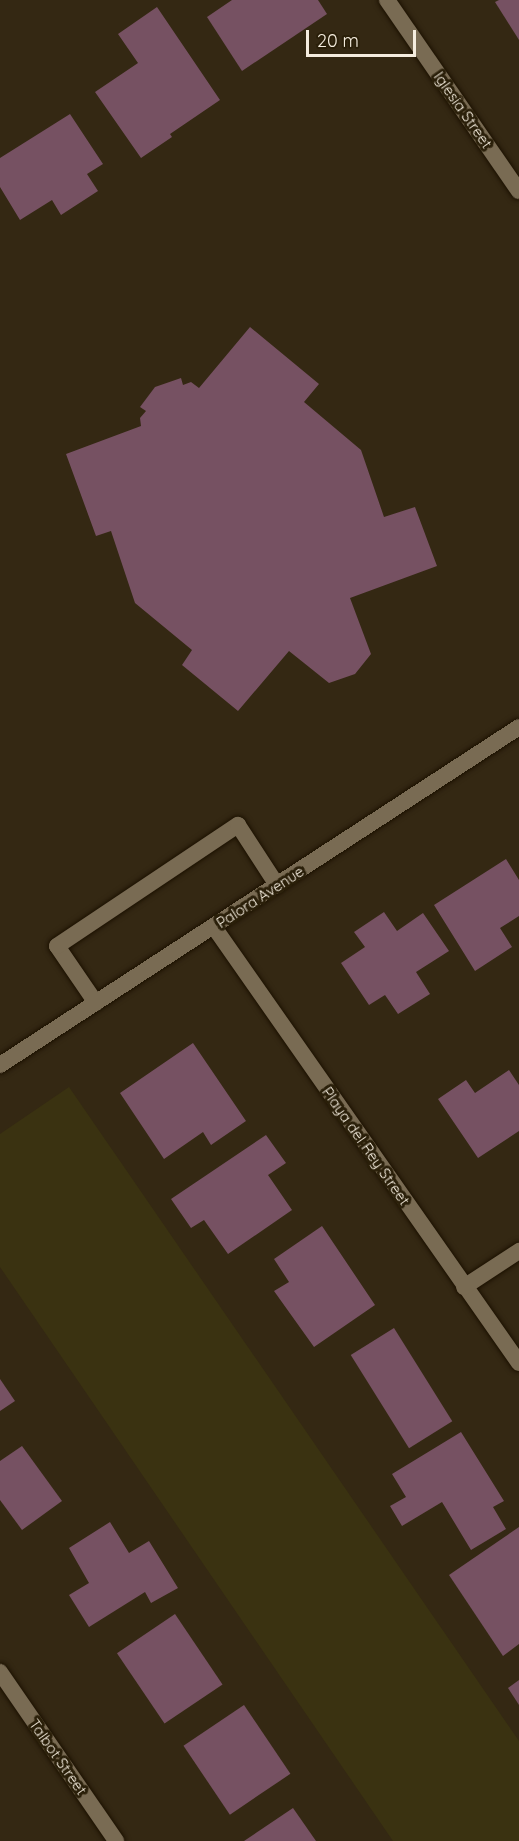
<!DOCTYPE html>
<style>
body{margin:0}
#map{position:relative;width:519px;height:1841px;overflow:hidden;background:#342813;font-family:Quicksand,sans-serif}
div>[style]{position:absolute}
.sand>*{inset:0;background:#3a3211}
.building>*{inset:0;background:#765162;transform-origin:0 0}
.roads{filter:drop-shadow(0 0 2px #1c1100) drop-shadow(0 0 2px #1c1100)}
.service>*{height:16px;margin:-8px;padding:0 8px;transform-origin:8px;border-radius:8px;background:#796b53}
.minor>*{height:16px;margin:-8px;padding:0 8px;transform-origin:8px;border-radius:8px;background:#796b53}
span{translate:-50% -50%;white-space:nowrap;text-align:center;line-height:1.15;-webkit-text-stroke:6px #2a1f09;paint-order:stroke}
.street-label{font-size:15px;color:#f5eddf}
.scale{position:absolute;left:306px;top:30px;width:110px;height:27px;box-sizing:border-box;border:3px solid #f5eddf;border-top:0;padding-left:8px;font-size:18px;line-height:21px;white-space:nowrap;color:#f5eddf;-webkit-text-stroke:4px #2a1f09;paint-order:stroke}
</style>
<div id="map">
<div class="sand">
<div style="clip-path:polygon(69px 1087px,519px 1741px,519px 1841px,393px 1841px,0 1267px,0 1134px)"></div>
</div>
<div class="building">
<div style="clip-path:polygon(232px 0,318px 0,327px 14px,242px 71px,207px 17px)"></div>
<div style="clip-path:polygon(499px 0,519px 0,519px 40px,495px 2px)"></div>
<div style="clip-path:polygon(157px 7px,220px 100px,170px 134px,172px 137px,141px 158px,95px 92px,138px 63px,118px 34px)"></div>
<div style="clip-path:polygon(70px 114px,103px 164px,87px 174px,98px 191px,61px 215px,52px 200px,20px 220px,0 187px,0 158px)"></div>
<div style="clip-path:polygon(250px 327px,319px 384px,304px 402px,361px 450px,384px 517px,415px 507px,437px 566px,350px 598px,371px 654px,355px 674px,329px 683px,289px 651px,238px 711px,182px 665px,192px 650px,135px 603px,111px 531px,96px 536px,66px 454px,141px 426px,140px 418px,146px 411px,140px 407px,155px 387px,181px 378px,183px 385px,191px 382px,199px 388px)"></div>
<div style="clip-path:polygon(506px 859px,519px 880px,519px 916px,500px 928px,512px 947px,475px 971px,434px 905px)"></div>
<div style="clip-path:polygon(384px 912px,397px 931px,423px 913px,449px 951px,416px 972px,430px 994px,398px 1014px,385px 995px,369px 1005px,341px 963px,365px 947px,354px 932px)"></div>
<div style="clip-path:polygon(193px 1043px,246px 1121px,211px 1145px,203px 1132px,164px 1159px,120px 1093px)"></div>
<div style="clip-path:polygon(509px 1070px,519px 1085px,519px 1131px,478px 1158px,438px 1099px,466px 1080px,475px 1093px)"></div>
<div style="clip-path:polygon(266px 1135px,286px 1163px,268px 1175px,292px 1210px,228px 1254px,204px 1220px,191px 1228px,171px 1199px)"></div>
<div style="clip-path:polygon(322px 1226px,375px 1305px,314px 1347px,274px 1291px,289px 1282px,274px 1259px)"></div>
<div style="left:394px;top:1328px;width:110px;height:51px;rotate:58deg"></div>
<div style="clip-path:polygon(0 1379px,15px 1401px,0 1411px)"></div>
<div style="clip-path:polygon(461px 1432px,504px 1501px,493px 1507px,506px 1529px,471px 1550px,442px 1502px,402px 1526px,390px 1506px,406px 1497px,392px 1474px)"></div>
<div style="clip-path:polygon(22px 1446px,62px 1501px,22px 1530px,0 1500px,0 1461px)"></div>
<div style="clip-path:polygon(110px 1522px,129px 1553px,149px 1541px,178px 1588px,151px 1603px,145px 1592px,89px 1627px,69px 1595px,89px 1583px,69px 1548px)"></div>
<div style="clip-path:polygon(519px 1527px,519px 1644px,503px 1656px,449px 1575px)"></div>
<div style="left:175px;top:1614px;width:85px;height:70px;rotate:56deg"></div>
<div style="clip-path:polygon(519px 1680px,519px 1705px,508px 1688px)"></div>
<div style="left:244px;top:1705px;width:83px;height:73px;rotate:56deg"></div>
<div style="clip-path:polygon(293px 1808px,316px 1841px,244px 1841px)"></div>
</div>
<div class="roads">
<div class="service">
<div style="left:96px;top:1003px;width:69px;rotate:-124.4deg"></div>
<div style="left:57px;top:946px;width:218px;rotate:-33.8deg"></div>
<div style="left:238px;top:825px;width:72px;rotate:57deg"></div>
</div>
<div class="minor">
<div style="left:387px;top:0;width:232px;rotate:55.4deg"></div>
<div style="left:214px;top:927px;width:532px;rotate:55.03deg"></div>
<div style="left:0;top:1065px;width:619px;rotate:-33.07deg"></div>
<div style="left:464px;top:1287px;width:66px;rotate:-33.2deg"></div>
<div style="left:0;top:1672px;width:205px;rotate:55.5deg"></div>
</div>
</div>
<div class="street-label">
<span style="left:463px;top:110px;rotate:55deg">Iglesia Street</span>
<span style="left:260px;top:897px;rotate:-33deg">Palora Avenue</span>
<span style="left:366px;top:1146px;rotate:55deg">Playa del Rey Street</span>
<span style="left:58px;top:1757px;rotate:55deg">Talbot Street</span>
</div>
<div class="scale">20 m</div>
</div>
